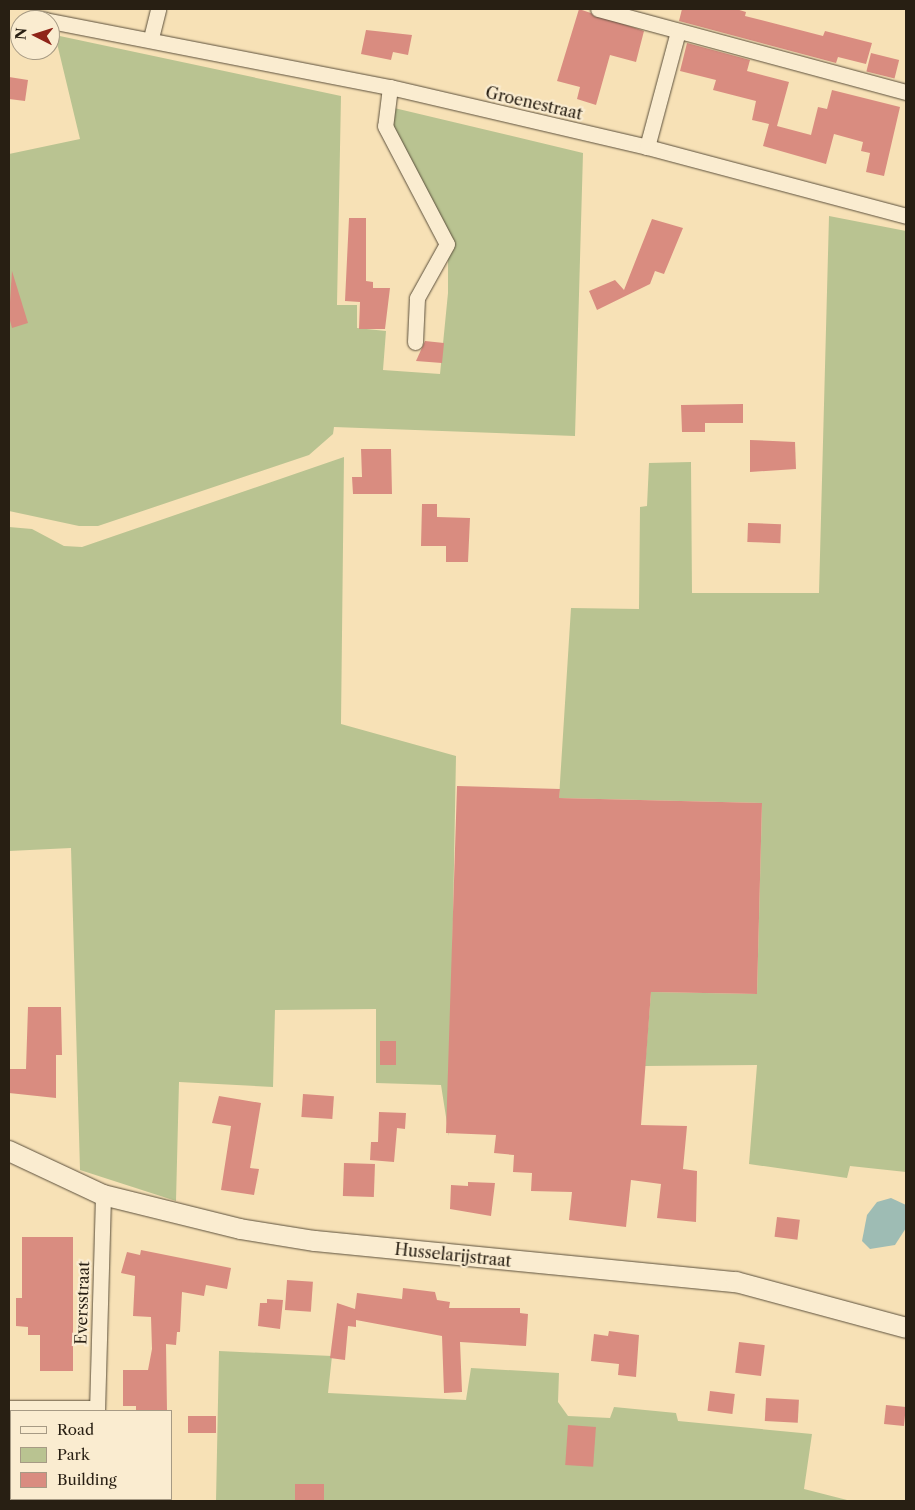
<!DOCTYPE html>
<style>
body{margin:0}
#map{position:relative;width:915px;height:1510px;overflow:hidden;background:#f7e1b6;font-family:"Libre Caslon Text",serif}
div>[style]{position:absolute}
.green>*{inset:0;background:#b9c391}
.water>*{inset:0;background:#9ebcb4}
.building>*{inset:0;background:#d98c80;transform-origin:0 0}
.roads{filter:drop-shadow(0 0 1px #5c503c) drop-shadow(0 0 1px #5c503c)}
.minor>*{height:15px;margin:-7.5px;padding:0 7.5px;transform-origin:7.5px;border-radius:7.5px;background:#faecd0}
.tertiary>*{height:20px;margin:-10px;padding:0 10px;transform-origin:10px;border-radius:10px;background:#faecd0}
span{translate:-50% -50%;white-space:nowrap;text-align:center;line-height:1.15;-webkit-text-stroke:4.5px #faecd0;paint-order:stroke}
.street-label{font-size:16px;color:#281f13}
.frame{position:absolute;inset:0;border:10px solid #281f13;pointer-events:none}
.legend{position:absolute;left:10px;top:1410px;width:162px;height:90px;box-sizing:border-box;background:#faecd0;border:1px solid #a69a84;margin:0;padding:6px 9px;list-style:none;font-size:15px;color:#281f13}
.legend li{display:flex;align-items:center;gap:10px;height:25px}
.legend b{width:25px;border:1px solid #a69a84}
.north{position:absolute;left:10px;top:10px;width:50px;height:50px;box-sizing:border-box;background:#faecd0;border:1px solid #a69a84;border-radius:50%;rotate:275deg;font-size:14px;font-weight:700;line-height:20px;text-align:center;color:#281f13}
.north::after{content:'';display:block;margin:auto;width:18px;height:22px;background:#8f2418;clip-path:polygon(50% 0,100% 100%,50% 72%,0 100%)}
</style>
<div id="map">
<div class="green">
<div style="clip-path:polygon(55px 35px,341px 96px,337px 305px,357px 305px,357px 328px,386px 331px,383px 370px,440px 374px,448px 293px,448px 247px,392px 141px,390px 107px,583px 153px,575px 436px,334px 427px,333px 434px,309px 455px,98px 526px,79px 526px,9px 511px,9px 154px,80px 139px)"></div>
<div style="clip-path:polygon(829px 216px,906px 231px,906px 1172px,850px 1166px,847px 1178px,749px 1164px,757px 1065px,645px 1066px,651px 992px,757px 994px,762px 803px,559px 798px,571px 608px,639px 609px,640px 507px,647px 506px,649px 463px,691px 462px,692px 593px,819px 593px)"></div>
<div style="clip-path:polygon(344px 457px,341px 724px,456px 756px,449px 1136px,441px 1085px,376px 1083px,376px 1009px,275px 1010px,273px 1087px,179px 1082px,176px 1201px,80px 1170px,71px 848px,9px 851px,9px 527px,32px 529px,64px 546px,82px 547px)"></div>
<div style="clip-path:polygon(219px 1351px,332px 1356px,328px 1393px,466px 1400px,471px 1368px,559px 1373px,558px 1402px,568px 1416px,610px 1418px,614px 1407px,676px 1413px,678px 1421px,812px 1434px,804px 1489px,851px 1501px,216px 1501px)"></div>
</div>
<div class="water">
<div style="clip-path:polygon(891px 1198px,906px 1205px,906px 1228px,895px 1245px,870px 1249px,862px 1241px,867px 1215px,877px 1202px)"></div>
</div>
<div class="building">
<div style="clip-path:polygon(579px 9px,644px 31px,636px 62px,610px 55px,596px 105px,577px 99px,580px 87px,557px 81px)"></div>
<div style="clip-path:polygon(682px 9px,736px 9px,746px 12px,745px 16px,823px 36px,825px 31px,872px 43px,866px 64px,838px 57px,836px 63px,679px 21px)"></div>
<div style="clip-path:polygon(366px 30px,412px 35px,408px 55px,393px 52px,391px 60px,361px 54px)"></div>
<div style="clip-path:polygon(687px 43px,750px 60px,747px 71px,789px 82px,777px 126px,811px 135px,818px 107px,827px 109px,832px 90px,900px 107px,884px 176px,866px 172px,870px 153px,861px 151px,863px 142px,834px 134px,826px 164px,763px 146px,769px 124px,752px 120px,756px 101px,713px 90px,716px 80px,680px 71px)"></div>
<div style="left:871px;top:53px;width:29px;height:19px;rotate:14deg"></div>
<div style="clip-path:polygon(9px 77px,28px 80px,25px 101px,9px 99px)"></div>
<div style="clip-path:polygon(349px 218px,366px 218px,366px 281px,373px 282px,373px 288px,390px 288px,385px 329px,359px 329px,360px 302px,345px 301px)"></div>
<div style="clip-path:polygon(652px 219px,683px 228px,664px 274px,655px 271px,650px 284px,597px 310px,589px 291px,615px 280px,624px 290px)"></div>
<div style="clip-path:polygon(12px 271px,28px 323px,12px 328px,9px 317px)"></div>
<div style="clip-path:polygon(425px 341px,444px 343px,442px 363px,416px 361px)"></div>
<div style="clip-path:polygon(743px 404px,743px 423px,705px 423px,705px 432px,682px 432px,681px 405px)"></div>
<div style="clip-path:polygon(750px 440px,795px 442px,796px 469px,750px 472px)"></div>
<div style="clip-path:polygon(361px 449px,391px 449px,392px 494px,353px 494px,352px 477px,362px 477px)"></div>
<div style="clip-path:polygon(422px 504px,437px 504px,437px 517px,470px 518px,468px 562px,446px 562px,446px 546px,421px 546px)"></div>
<div style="left:748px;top:523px;width:33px;height:19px;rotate:2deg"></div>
<div style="clip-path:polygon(457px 786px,560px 789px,559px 798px,762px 803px,757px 994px,651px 992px,641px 1125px,687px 1126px,683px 1169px,697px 1171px,696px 1222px,657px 1218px,661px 1184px,631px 1180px,626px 1227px,569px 1220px,572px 1192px,531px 1191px,532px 1173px,513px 1172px,514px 1155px,494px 1153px,496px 1135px,446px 1133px)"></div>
<div style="clip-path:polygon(28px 1007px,61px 1007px,62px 1055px,56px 1055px,56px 1098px,9px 1093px,9px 1069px,26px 1069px)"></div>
<div style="left:380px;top:1041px;width:16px;height:24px"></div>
<div style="left:303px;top:1094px;width:31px;height:23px;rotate:4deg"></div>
<div style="clip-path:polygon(219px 1096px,261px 1103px,250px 1168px,259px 1169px,254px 1195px,221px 1190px,231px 1126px,212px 1123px)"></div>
<div style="clip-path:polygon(379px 1112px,406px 1113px,405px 1129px,397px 1128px,394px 1162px,370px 1160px,371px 1142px,378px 1142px)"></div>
<div style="left:344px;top:1163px;width:31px;height:33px;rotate:2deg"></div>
<div style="clip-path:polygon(468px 1182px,495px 1183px,491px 1216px,450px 1209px,451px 1185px,468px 1186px)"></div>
<div style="left:777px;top:1217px;width:23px;height:20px;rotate:7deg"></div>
<div style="clip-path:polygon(22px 1237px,73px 1237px,73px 1371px,40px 1371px,40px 1335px,28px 1335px,28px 1327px,16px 1326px,16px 1298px,22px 1298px)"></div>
<div style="clip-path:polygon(141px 1250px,231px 1268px,227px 1289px,206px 1285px,204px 1296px,182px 1292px,180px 1332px,177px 1332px,176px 1345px,166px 1344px,167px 1411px,136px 1411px,136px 1406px,123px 1406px,123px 1370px,148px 1370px,152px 1349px,151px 1317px,133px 1316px,135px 1276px,121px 1273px,127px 1252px,140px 1255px)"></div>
<div style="left:287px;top:1280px;width:26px;height:30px;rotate:4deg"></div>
<div style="clip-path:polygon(403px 1288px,435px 1292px,437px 1300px,450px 1302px,449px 1308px,520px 1308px,520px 1313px,528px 1314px,526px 1346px,460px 1342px,462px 1392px,444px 1393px,442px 1336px,356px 1320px,356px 1327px,348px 1326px,345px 1360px,330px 1358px,337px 1303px,355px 1309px,357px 1293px,402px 1299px)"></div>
<div style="clip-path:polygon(267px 1299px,283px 1300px,280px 1329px,258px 1326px,260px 1303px,267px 1303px)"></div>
<div style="clip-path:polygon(609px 1331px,639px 1335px,636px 1377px,618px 1375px,619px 1364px,591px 1361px,594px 1334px,608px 1336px)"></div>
<div style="left:739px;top:1342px;width:26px;height:31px;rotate:7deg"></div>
<div style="left:710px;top:1391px;width:25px;height:20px;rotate:7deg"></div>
<div style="left:766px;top:1398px;width:33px;height:23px;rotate:3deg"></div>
<div style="left:886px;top:1405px;width:20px;height:19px;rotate:6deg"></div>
<div style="left:188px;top:1416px;width:28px;height:17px"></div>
<div style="left:568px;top:1425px;width:28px;height:40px;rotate:4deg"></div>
<div style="left:295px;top:1484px;width:29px;height:17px"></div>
</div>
<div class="roads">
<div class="minor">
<div style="left:598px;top:9px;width:319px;rotate:15.1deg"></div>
<div style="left:35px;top:18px;width:11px;rotate:10deg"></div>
<div style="left:50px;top:21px;width:346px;rotate:11deg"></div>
<div style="left:390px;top:87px;width:264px;rotate:13.1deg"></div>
<div style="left:647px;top:147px;width:268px;rotate:14.9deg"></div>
<div style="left:151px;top:38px;width:30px;rotate:-76deg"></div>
<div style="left:390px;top:87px;width:39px;rotate:97deg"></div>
<div style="left:385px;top:126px;width:133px;rotate:62.3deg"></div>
<div style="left:447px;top:244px;width:62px;rotate:119.1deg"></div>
<div style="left:417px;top:298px;width:44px;rotate:92.6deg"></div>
<div style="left:647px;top:147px;width:120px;rotate:-75deg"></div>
<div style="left:9px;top:1408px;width:88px"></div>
<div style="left:97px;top:1411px;width:216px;rotate:-88.4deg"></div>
<div style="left:96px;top:1501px;width:2px;rotate:-90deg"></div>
</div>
<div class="tertiary">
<div style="left:9px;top:1151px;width:104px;rotate:25.1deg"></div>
<div style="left:103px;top:1195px;width:141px;rotate:13.9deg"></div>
<div style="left:240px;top:1229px;width:76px;rotate:9.1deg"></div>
<div style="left:315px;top:1241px;width:423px;rotate:5.6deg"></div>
<div style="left:736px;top:1282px;width:176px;rotate:15.1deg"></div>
</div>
</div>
<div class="street-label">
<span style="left:534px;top:103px;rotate:13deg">Groenestraat</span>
<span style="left:453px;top:1255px;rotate:6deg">Husselarijstraat</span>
<span style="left:82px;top:1303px;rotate:-88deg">Eversstraat</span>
</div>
<div class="frame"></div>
<ul class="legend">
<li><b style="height:6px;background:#faecd0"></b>Road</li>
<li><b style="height:14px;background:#b9c391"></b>Park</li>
<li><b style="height:14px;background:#d98c80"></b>Building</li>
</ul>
<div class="north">N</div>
</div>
